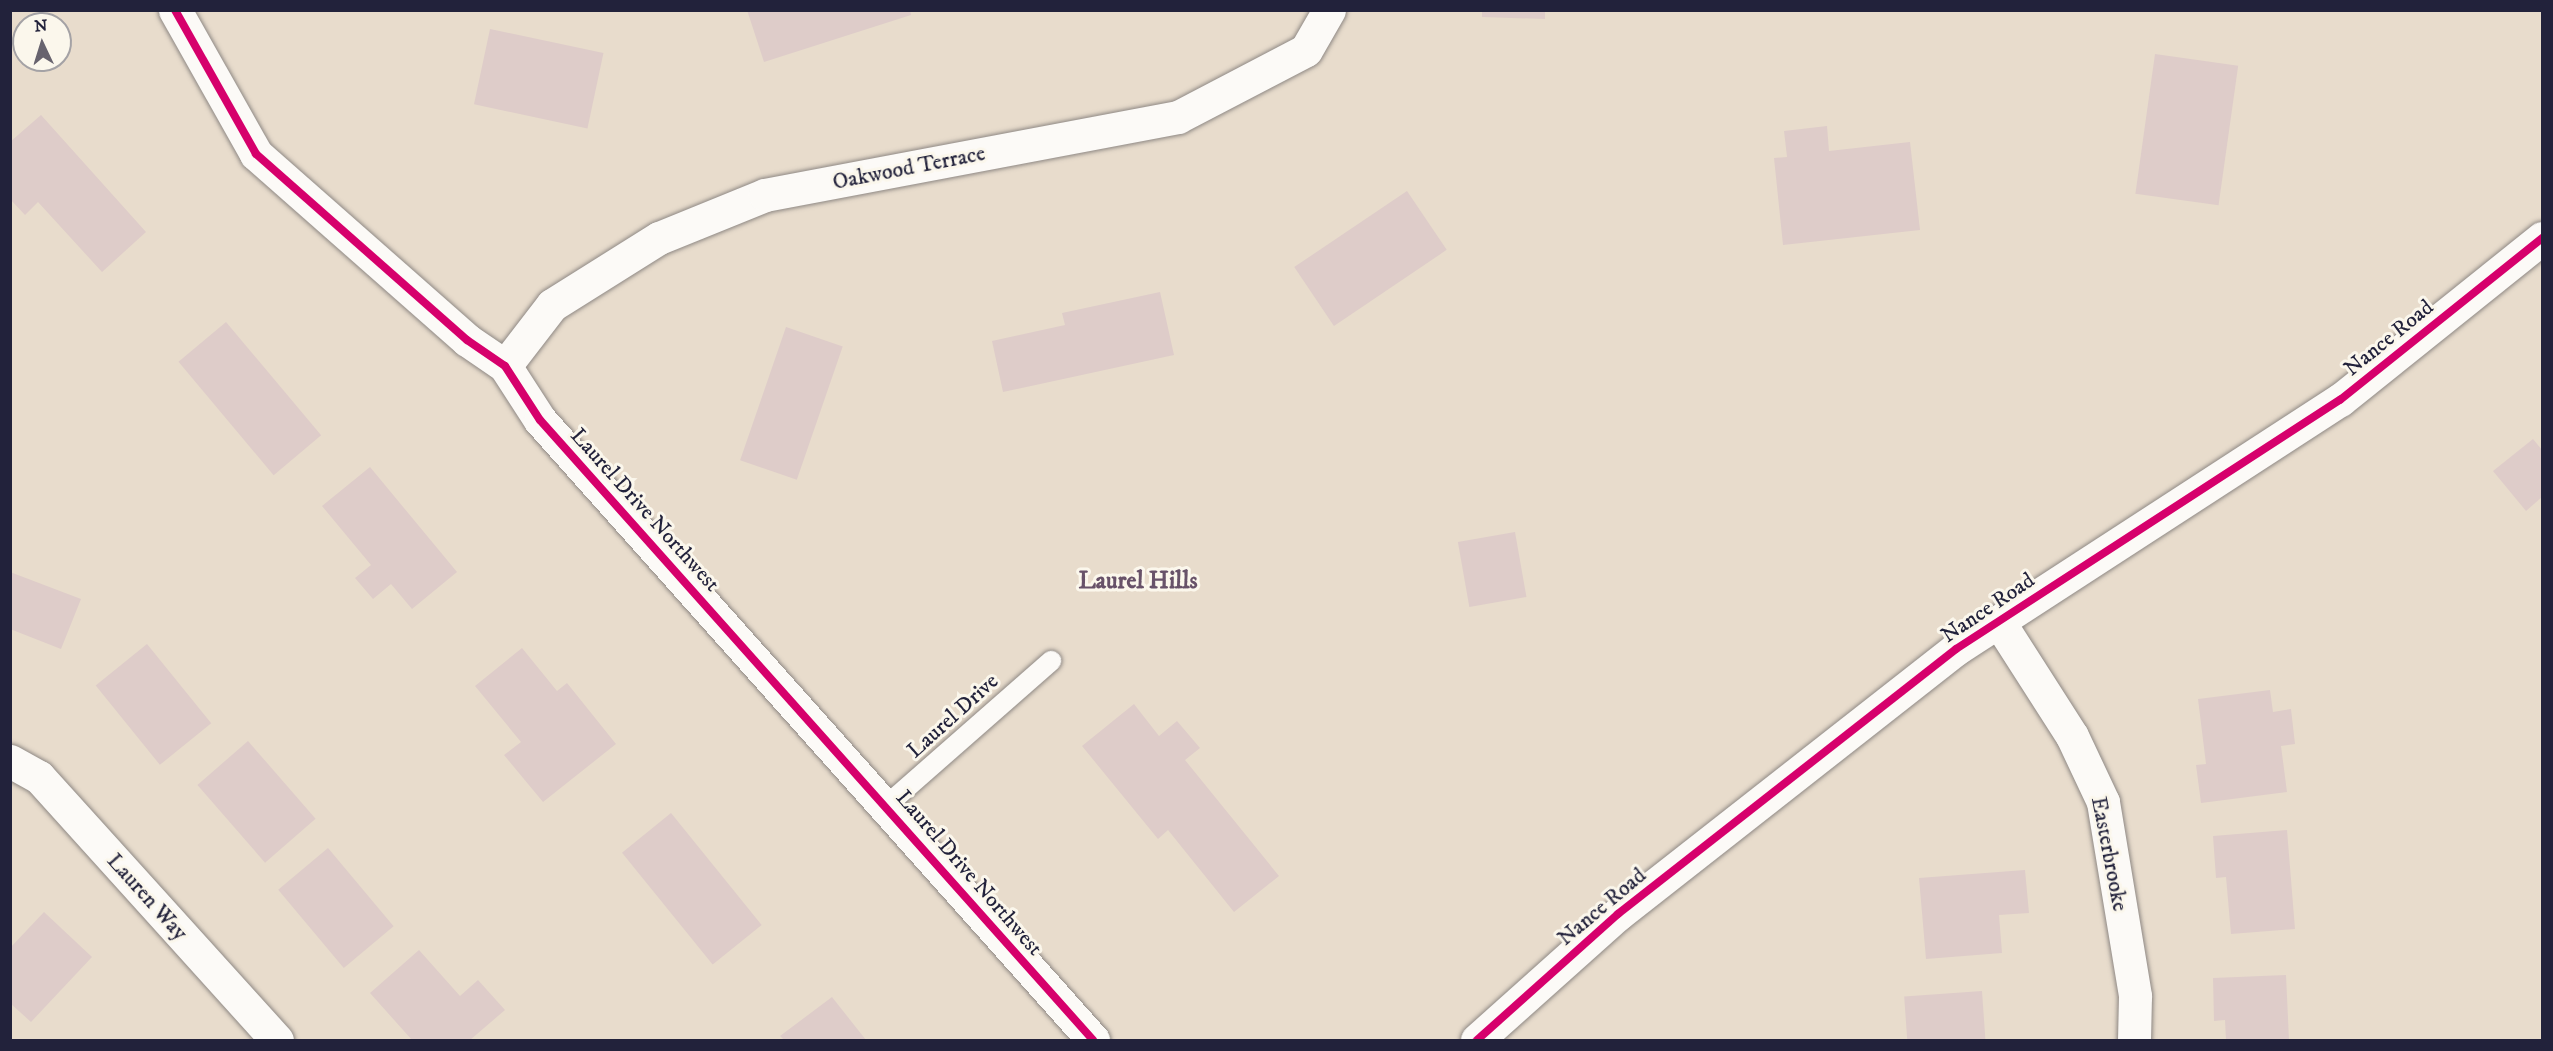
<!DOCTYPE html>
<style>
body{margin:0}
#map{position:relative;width:2553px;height:1051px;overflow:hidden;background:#e8dccc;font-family:"IM FELL DW Pica",serif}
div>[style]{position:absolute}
.building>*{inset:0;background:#deccc9;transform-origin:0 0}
.roads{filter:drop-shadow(0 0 2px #8e8884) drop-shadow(0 0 2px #8e8884)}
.lane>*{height:20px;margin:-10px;padding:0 10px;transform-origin:10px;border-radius:10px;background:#fcfaf7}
.street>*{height:33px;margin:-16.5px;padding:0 16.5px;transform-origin:16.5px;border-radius:16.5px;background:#fcfaf7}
.secondary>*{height:33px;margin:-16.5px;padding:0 16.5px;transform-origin:16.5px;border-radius:16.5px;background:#fcfaf7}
.cycleway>*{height:8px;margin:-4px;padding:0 4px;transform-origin:4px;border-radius:4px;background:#d6006c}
span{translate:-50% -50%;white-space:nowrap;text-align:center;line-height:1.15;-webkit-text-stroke:6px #fbf7ec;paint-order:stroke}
.street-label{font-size:22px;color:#22223b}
.neighbourhood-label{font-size:24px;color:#685269;font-weight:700}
.frame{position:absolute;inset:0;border:12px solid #22223b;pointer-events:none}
.north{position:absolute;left:12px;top:12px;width:60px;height:60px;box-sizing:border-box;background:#fbf7ec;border:2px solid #a4a2a5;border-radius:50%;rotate:356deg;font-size:16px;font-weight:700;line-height:24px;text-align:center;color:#22223b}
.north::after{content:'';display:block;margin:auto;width:21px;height:27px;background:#67636e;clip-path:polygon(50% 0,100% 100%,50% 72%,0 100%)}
</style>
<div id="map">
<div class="building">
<div style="clip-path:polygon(747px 10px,910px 10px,911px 15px,764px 62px)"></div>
<div style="clip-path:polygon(1482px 10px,1545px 10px,1545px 19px,1482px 17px)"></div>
<div style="left:490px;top:29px;width:116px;height:77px;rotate:12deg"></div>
<div style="left:2155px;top:54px;width:84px;height:141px;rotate:8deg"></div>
<div style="clip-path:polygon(41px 115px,146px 232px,102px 272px,38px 202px,25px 215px,10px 199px,10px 142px)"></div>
<div style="clip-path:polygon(1827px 126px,1829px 151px,1910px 142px,1920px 230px,1783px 245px,1774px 158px,1787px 157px,1784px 131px)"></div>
<div style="left:1407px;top:191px;width:71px;height:136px;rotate:56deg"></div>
<div style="clip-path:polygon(1160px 292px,1174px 355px,1003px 392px,992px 341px,1065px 325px,1062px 313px)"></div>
<div style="left:226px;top:322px;width:148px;height:62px;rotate:50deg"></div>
<div style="left:786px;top:327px;width:60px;height:141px;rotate:19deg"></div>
<div style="clip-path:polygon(2533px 439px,2542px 450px,2542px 497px,2526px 511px,2493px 471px)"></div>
<div style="clip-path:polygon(370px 467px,457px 572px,412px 609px,391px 584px,373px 599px,355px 578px,371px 565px,322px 506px)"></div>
<div style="left:1515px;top:532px;width:66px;height:58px;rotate:80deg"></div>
<div style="clip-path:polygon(10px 572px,81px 599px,61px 649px,10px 629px)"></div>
<div style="left:147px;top:644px;width:102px;height:66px;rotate:51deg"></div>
<div style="clip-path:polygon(522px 648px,557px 691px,567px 683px,616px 744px,543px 802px,504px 755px,521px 742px,475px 686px)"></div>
<div style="clip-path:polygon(2270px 690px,2273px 712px,2291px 709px,2295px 744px,2281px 746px,2287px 792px,2201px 803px,2196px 765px,2206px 764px,2198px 699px)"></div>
<div style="clip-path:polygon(1134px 704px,1159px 736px,1177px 721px,1200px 748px,1185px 760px,1279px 876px,1234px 912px,1168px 830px,1158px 839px,1082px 746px)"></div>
<div style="left:248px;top:741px;width:103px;height:67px;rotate:49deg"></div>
<div style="left:671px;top:813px;width:144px;height:63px;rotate:51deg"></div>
<div style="clip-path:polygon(2287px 830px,2295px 929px,2231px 934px,2226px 877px,2216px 878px,2213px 836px)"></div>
<div style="left:328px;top:848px;width:102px;height:65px;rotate:50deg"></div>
<div style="clip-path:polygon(2025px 870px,2029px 913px,1999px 915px,2002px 953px,1926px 959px,1919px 878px)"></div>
<div style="clip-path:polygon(44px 912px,92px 957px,31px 1022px,10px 1003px,10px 948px)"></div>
<div style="clip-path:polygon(419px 950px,460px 996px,478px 980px,505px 1010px,470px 1040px,412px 1040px,370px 993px)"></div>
<div style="clip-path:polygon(2286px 975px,2289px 1040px,2226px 1040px,2225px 1020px,2214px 1021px,2213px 978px)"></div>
<div style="left:1982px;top:991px;width:49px;height:78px;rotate:86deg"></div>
<div style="clip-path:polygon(832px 997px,866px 1040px,784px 1040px,780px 1036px)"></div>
</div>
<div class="roads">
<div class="lane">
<div style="left:886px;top:806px;width:220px;rotate:-41.3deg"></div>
</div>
<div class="street">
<div style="left:175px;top:10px;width:165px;rotate:60.6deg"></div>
<div style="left:256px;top:154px;width:281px;rotate:41.4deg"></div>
<div style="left:467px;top:340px;width:46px;rotate:34.4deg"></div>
<div style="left:505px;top:366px;width:64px;rotate:57.1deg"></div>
<div style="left:540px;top:420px;width:831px;rotate:48.27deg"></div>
<div style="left:505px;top:366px;width:77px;rotate:-52.4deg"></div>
<div style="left:552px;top:305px;width:126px;rotate:-32.1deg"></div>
<div style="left:659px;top:238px;width:114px;rotate:-22.1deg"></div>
<div style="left:765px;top:195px;width:420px;rotate:-10.7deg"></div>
<div style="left:1178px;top:117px;width:144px;rotate:-27.6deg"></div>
<div style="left:1306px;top:50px;width:46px;rotate:-60.1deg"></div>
<div style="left:1999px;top:622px;width:135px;rotate:57.4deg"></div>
<div style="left:2072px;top:736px;width:73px;rotate:64.8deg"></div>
<div style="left:2103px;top:802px;width:197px;rotate:80.6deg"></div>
<div style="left:2135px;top:996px;width:44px;rotate:91.3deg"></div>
<div style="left:10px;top:761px;width:33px;rotate:29deg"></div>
<div style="left:39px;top:777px;width:355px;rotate:47.9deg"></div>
</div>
<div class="secondary">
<div style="left:1477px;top:1040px;width:189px;rotate:-41.8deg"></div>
<div style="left:1618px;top:914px;width:429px;rotate:-38.1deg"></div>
<div style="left:1956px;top:649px;width:458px;rotate:-33deg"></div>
<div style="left:2340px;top:400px;width:259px;rotate:-38.7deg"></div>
</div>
</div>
<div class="cycleway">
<div style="left:175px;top:10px;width:165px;rotate:60.6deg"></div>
<div style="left:256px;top:154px;width:281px;rotate:41.4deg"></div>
<div style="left:467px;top:340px;width:46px;rotate:34.4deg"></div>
<div style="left:505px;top:366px;width:64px;rotate:57.1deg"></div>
<div style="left:540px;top:420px;width:831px;rotate:48.27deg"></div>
<div style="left:1477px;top:1040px;width:189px;rotate:-41.8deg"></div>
<div style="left:1618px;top:914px;width:429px;rotate:-38.1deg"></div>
<div style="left:1956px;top:649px;width:458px;rotate:-33deg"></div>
<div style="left:2340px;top:400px;width:259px;rotate:-38.7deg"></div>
</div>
<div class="street-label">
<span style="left:909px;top:168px;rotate:-11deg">Oakwood Terrace</span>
<span style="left:2389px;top:338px;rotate:-39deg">Nance Road</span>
<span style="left:645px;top:510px;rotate:48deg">Laurel Drive Northwest</span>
<span style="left:1988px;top:608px;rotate:-34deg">Nance Road</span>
<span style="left:953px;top:716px;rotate:-42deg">Laurel Drive</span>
<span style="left:2109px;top:854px;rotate:79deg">Easterbrooke</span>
<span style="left:969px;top:873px;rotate:49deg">Laurel Drive Northwest</span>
<span style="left:147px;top:897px;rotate:48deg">Lauren Way</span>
<span style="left:1602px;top:907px;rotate:-40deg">Nance Road</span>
</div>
<div class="neighbourhood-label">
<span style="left:1138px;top:582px">Laurel Hills</span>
</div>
<div class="frame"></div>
<div class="north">N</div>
</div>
